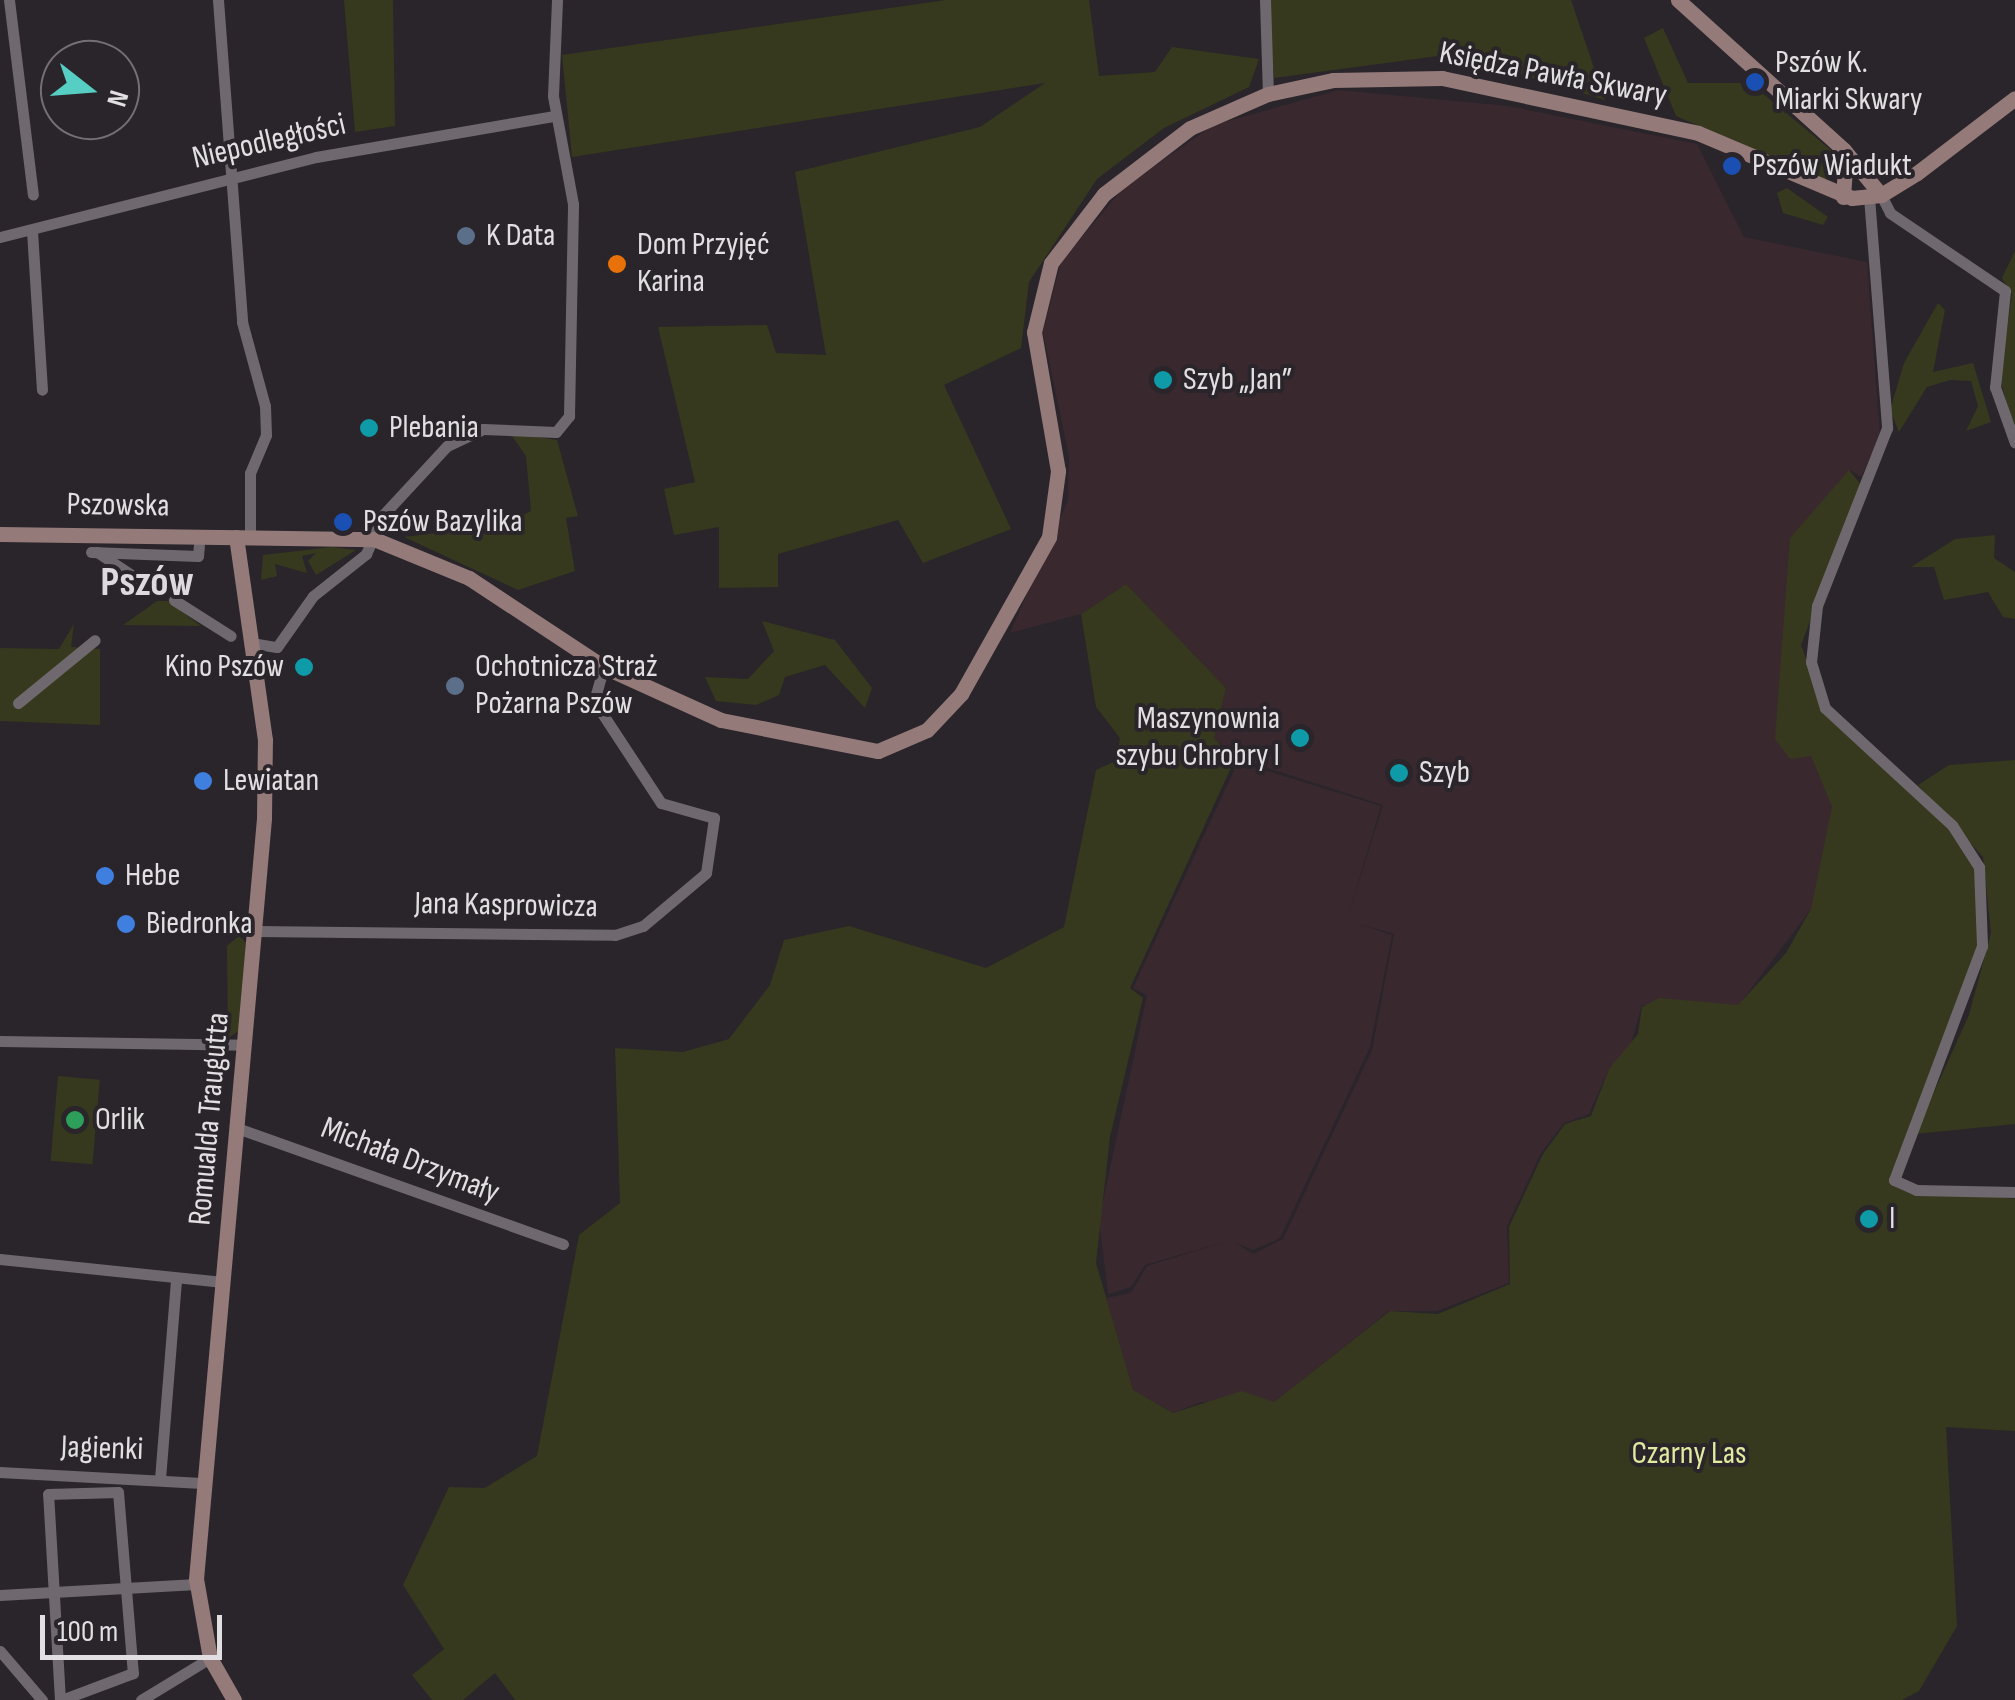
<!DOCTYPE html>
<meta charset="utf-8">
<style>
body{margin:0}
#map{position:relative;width:2015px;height:1700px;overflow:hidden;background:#29252a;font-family:"Sofia Sans Condensed",sans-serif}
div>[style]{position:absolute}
.industrial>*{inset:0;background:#3a282f}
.green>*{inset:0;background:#36391d;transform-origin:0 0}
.street>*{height:11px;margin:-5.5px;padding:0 5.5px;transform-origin:5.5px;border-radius:5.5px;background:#6f696f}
.secondary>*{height:15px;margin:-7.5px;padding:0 7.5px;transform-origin:7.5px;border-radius:7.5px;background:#957a7a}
.dots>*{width:28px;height:28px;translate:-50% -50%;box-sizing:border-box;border:5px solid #29252a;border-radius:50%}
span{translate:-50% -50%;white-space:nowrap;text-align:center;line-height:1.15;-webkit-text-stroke:8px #29252a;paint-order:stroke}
.poi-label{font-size:32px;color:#e2dfe2}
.left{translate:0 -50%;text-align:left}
.right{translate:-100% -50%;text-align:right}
.street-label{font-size:32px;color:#e2dfe2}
.park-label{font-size:32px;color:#e1ea9f}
.district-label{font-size:42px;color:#ded8df;font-weight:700}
.north{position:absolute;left:40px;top:40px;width:100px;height:100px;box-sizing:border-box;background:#29252a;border:2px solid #736f74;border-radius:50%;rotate:107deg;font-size:28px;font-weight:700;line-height:40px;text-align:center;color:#e2dfe2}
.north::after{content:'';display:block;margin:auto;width:35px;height:45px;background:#56cec4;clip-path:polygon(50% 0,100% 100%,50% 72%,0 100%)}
.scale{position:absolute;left:40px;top:1615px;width:182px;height:45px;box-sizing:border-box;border:5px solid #e2dfe2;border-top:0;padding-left:12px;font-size:30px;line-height:35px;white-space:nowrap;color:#e2dfe2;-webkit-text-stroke:8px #29252a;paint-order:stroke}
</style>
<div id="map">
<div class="industrial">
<div style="clip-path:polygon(evenodd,1339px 90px,1508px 106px,1697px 144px,1744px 237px,1867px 262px,1880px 436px,1861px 477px,1850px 470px,1790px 538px,1811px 755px,1832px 807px,1828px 853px,1811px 909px,1738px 1006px,1642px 1005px,1627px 1057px,1609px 1069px,1589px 1114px,1564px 1123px,1541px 1153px,1507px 1226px,1509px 1283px,1437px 1311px,1389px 1311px,1274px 1402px,1201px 1402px,1173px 1413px,1133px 1390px,1106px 1298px,1131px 1293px,1147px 1266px,1231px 1240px,1145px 1265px,1131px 1287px,1108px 1294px,1099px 1220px,1147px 995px,1133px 988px,1238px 762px,1381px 806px,1347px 920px,1383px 805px,1240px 759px,1214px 738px,1226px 688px,1126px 584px,1081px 614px,1010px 633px,1068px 500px,1069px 457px,1043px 332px,1061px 262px,1125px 186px,1214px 125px,1339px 90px,1357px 923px,1394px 934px,1372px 1050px,1283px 1239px,1253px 1254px,1234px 1242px,1253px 1250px,1280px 1238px,1370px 1047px,1392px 935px,1357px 923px)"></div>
</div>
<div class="green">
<div style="clip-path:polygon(344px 0,393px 0,395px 126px,355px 132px)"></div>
<div style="clip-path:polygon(946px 0,1089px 0,1099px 76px,1155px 72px,1172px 47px,1259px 59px,1249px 87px,1164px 128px,1097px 179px,1029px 282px,1021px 348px,944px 385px,1011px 529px,923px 563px,898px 520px,778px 554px,778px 587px,719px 588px,719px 527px,674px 535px,664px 489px,695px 482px,658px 327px,767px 325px,776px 353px,826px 355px,795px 172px,980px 127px,1045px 83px,572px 157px,562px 55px)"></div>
<div style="clip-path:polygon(1268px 0,1571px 0,1605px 100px,1453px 54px,1274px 78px)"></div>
<div style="clip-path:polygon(1663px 28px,1688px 83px,1750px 83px,1837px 155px,1838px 173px,1824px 180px,1676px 116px,1644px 38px)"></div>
<div style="clip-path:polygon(1787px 188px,1828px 217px,1823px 225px,1783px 213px,1777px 193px)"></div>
<div style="clip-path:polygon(2015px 251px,2015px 436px,2000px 378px,2012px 294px,2002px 278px)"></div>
<div style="clip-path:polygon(1938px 303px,1945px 310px,1933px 372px,1973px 363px,1991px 422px,1966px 431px,1978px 406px,1971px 381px,1950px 380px,1927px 387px,1899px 432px,1890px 410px,1904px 363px)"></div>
<div style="clip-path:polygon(510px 433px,557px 440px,578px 516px,566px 518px,575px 571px,518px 590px,404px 537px,505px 524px,531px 511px,526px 456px)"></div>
<div style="clip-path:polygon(1849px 470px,1862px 486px,1801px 645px,1824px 708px,1951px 825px,1978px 867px,1982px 939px,1966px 1006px,1895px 1167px,1902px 1187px,2015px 1199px,2015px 1431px,1946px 1427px,1957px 1626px,1919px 1691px,1902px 1700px,515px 1700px,495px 1673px,463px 1700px,432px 1700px,412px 1675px,444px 1649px,403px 1585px,449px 1487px,485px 1488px,537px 1456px,579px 1235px,620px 1203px,615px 1048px,683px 1052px,729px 1039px,770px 985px,784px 940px,849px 926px,986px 968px,1064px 927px,1096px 770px,1116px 761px,1120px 738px,1096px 707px,1081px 614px,1126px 584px,1226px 688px,1214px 738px,1235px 759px,1130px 988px,1143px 998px,1110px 1137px,1096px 1263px,1133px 1390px,1173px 1413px,1242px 1391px,1274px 1402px,1390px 1311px,1438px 1314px,1510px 1284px,1509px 1227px,1543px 1154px,1565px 1124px,1591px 1116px,1609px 1069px,1638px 1034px,1642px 1007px,1659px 998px,1738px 1005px,1786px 953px,1811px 909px,1832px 807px,1811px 756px,1790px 759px,1775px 739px,1790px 538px)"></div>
<div style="clip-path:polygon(1995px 535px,1994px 558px,2015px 572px,2015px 619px,2003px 617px,1988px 592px,1944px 600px,1934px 567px,1911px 567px,1955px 539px)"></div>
<div style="clip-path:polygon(332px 547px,356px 550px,316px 575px,308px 561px,316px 553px,302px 556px,307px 573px,275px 564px,277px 576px,261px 580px,263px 555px)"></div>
<div style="clip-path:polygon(157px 601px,168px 601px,201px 626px,123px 625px)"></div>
<div style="clip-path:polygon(762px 621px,835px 640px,872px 688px,865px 708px,825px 665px,785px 677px,779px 695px,756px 705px,716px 701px,705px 677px,748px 679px,774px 651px)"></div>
<div style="clip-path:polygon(74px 624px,71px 647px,100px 649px,100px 725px,0 721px,0 648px,59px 649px)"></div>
<div style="clip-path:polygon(2015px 760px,2015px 1124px,1915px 1134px,1969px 1015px,1991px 933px,1983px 857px,1918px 785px,1949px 765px)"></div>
<div style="clip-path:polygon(239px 936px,246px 943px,240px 1030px,228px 1038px,227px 946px)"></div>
<div style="left:58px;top:1076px;width:42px;height:85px;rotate:5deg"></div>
</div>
<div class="street">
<div style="left:9px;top:0;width:196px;rotate:83deg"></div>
<div style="left:218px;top:0;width:323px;rotate:85.7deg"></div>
<div style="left:242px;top:322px;width:87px;rotate:74.7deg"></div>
<div style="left:265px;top:406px;width:29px;rotate:88deg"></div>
<div style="left:266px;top:435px;width:41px;rotate:112.8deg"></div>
<div style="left:250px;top:473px;width:64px;rotate:90deg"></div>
<div style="left:1265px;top:0;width:94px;rotate:88.2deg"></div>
<div style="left:1881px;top:195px;width:20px;rotate:63deg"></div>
<div style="left:1890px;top:213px;width:139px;rotate:34.1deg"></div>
<div style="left:2005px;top:291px;width:97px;rotate:95.9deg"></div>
<div style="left:1995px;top:387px;width:59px;rotate:70.3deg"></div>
<div style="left:1869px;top:197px;width:232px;rotate:85.5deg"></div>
<div style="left:1887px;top:428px;width:191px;rotate:111.5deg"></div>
<div style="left:1817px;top:606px;width:56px;rotate:96.1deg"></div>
<div style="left:1811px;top:662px;width:48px;rotate:73.1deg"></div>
<div style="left:1825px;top:708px;width:173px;rotate:42.7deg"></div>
<div style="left:1952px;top:825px;width:50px;rotate:57.3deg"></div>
<div style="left:1979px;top:867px;width:79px;rotate:87.8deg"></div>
<div style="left:1982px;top:946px;width:250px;rotate:110.6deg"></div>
<div style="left:1894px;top:1180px;width:24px;rotate:24deg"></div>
<div style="left:1916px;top:1190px;width:99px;rotate:1.2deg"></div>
<div style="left:32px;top:231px;width:159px;rotate:86.4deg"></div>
<div style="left:0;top:237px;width:326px;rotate:-14.2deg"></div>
<div style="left:316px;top:157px;width:242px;rotate:-9.8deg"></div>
<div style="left:91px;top:552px;width:107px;rotate:2.1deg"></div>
<div style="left:198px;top:556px;width:11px;rotate:-85deg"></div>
<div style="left:97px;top:552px;width:58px;rotate:33.7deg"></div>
<div style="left:174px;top:600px;width:67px;rotate:32.3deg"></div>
<div style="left:251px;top:643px;width:26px;rotate:9deg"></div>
<div style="left:277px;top:647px;width:62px;rotate:-54.8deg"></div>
<div style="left:313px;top:596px;width:68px;rotate:-38.4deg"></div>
<div style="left:366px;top:554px;width:43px;rotate:-66.4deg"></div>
<div style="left:383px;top:515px;width:94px;rotate:-47.2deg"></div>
<div style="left:447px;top:446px;width:40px;rotate:-25deg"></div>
<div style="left:483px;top:429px;width:73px;rotate:2.4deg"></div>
<div style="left:556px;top:432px;width:21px;rotate:-51deg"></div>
<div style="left:569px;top:416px;width:212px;rotate:-88.9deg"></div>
<div style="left:573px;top:204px;width:110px;rotate:-100.5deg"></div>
<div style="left:553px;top:96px;width:96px;rotate:-87.6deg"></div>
<div style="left:18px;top:703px;width:99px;rotate:-39.3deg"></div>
<div style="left:254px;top:931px;width:361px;rotate:0.6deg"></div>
<div style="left:615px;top:935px;width:29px;rotate:-18deg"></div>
<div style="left:643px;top:926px;width:82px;rotate:-40.1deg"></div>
<div style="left:706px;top:873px;width:56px;rotate:-81.7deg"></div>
<div style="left:714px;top:818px;width:55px;rotate:-164.2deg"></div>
<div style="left:661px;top:803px;width:122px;rotate:-123.3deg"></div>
<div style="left:594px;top:701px;width:35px;rotate:-74deg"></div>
<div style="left:0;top:1041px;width:245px;rotate:0.9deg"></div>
<div style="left:237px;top:1128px;width:346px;rotate:19.6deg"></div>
<div style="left:0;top:1259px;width:222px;rotate:5.9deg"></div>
<div style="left:0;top:1472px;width:202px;rotate:3.1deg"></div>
<div style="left:160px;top:1479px;width:199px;rotate:-85.4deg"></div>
<div style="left:0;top:1595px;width:197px;rotate:-3.2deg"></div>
<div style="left:0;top:1651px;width:65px;rotate:49.4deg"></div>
<div style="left:60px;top:1700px;width:206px;rotate:-93.3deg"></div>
<div style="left:48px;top:1494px;width:70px;rotate:-1.6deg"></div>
<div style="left:118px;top:1492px;width:182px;rotate:85.3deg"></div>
<div style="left:133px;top:1673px;width:77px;rotate:159.4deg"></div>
<div style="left:141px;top:1700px;width:81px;rotate:-31.3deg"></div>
</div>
<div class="secondary">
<div style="left:1678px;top:0;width:224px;rotate:42.1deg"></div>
<div style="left:1844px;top:150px;width:58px;rotate:50.6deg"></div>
<div style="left:1843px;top:197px;width:43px;rotate:-86deg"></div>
<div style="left:0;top:534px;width:374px;rotate:0.8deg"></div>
<div style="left:374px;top:539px;width:103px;rotate:22.3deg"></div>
<div style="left:469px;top:578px;width:162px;rotate:33.4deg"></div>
<div style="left:604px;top:667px;width:128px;rotate:24.4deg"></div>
<div style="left:721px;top:720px;width:160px;rotate:11.2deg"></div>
<div style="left:878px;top:751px;width:53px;rotate:-23.2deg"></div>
<div style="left:927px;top:730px;width:50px;rotate:-46.6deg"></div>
<div style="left:961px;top:694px;width:180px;rotate:-60.7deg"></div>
<div style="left:1049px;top:537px;width:67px;rotate:-82.2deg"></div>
<div style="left:1058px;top:471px;width:141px;rotate:-99.8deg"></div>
<div style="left:1034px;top:332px;width:71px;rotate:-76.2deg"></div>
<div style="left:1051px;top:263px;width:87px;rotate:-52.5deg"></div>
<div style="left:1104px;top:194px;width:108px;rotate:-37.5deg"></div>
<div style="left:1190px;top:128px;width:85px;rotate:-23.6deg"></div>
<div style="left:1268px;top:94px;width:66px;rotate:-12.2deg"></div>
<div style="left:1333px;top:80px;width:109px;rotate:-1.1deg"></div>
<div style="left:1442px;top:78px;width:262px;rotate:12.1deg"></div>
<div style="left:1698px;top:133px;width:167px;rotate:22.9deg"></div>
<div style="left:1852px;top:198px;width:29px;rotate:-6deg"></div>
<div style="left:1881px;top:195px;width:42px;rotate:-31.4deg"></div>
<div style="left:1917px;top:173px;width:123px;rotate:-37.4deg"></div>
<div style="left:234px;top:1700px;width:48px;rotate:-119.7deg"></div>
<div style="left:210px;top:1658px;width:80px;rotate:-100deg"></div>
<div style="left:196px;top:1579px;width:764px;rotate:-84.89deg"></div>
<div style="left:264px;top:818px;width:78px;rotate:-89.3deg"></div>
<div style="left:265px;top:740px;width:205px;rotate:-98.1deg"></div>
</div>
<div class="dots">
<div style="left:1755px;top:82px;background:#1a4fb4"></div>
<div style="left:1732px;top:166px;background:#1a4fb4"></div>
<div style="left:466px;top:236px;background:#5c6f8a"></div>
<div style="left:617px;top:264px;background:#e8710a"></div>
<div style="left:1163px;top:380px;background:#0f9aa8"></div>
<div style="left:369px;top:428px;background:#0f9aa8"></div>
<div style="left:343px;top:522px;background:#1a4fb4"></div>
<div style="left:304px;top:667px;background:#0f9aa8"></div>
<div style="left:455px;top:686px;background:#5c6f8a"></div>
<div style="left:1300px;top:738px;background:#0f9aa8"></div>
<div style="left:1399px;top:773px;background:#0f9aa8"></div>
<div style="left:203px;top:781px;background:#3f7fe0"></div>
<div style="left:105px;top:876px;background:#3f7fe0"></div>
<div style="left:126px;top:924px;background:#3f7fe0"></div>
<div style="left:75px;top:1120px;background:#2e9e5b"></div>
<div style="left:1869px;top:1219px;background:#0f9aa8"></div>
</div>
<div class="poi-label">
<span class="left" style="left:1775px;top:82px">Pszów K.<br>Miarki Skwary</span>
<span class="left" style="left:1752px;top:166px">Pszów Wiadukt</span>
<span class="left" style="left:486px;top:236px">K Data</span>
<span class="left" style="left:637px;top:264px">Dom Przyjęć<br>Karina</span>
<span class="left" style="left:1183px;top:380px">Szyb „Jan”</span>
<span class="left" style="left:389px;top:428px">Plebania</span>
<span class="left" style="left:363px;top:522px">Pszów Bazylika</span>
<span class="right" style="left:284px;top:667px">Kino Pszów</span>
<span class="left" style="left:475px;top:686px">Ochotnicza Straż<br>Pożarna Pszów</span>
<span class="right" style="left:1280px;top:738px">Maszynownia<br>szybu Chrobry I</span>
<span class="left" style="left:1419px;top:773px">Szyb</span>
<span class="left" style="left:223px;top:781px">Lewiatan</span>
<span class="left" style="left:125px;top:876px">Hebe</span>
<span class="left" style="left:146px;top:924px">Biedronka</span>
<span class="left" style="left:95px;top:1120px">Orlik</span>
<span class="left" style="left:1889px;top:1219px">I</span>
</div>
<div class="street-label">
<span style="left:1553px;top:75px;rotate:11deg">Księdza Pawła Skwary</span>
<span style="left:269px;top:142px;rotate:-13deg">Niepodległości</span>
<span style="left:118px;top:506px;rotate:1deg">Pszowska</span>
<span style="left:506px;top:906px;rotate:1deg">Jana Kasprowicza</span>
<span style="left:210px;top:1119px;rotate:-85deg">Romualda Traugutta</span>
<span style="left:410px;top:1161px;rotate:21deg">Michała Drzymały</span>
<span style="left:102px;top:1449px;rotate:2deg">Jagienki</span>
</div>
<div class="park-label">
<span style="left:1689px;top:1454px">Czarny Las</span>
</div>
<div class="district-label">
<span style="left:147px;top:583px">Pszów</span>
</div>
<div class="north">N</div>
<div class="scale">100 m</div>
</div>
